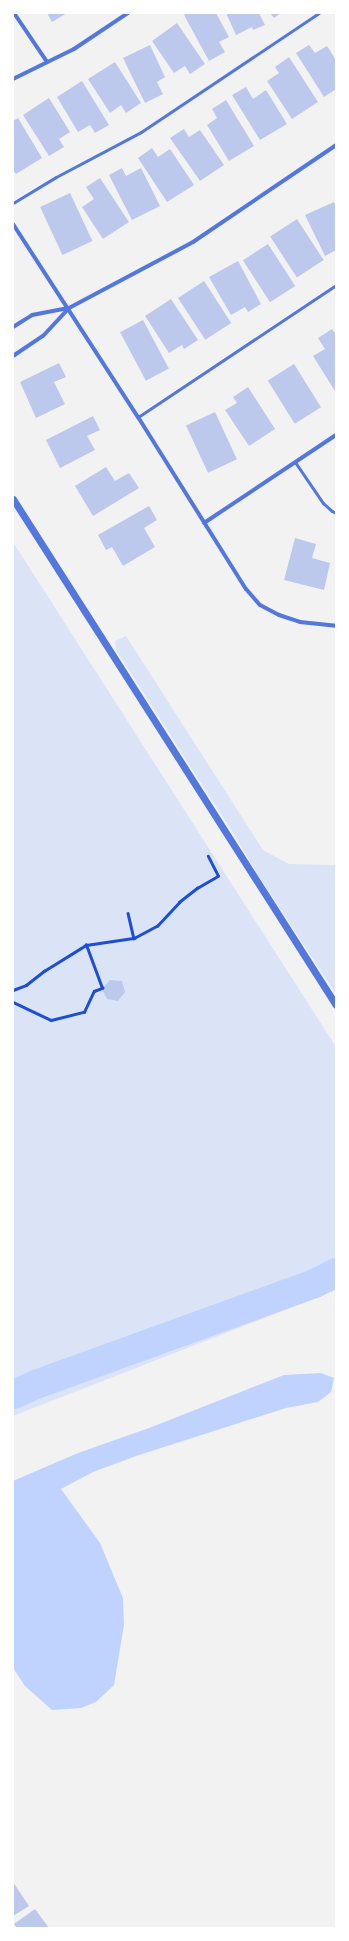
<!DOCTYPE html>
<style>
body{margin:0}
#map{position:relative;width:349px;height:1941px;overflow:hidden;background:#f2f2f2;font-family:Jost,sans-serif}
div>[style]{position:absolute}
.green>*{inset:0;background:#dbe4f7}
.water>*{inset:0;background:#bfd3fe}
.river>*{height:29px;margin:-14.5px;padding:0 14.5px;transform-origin:14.5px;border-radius:14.5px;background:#bfd3fe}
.building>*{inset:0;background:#bdc9ec;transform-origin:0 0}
.path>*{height:2.5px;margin:-1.25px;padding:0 1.25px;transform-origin:1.25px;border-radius:1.25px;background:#1d4ed8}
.service>*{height:3px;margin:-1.5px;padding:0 1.5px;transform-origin:1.5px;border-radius:1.5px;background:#5277de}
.minor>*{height:4px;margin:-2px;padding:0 2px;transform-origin:2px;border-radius:2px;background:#5277de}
.tertiary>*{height:7px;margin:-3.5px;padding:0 3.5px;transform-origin:3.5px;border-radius:3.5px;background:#5277de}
span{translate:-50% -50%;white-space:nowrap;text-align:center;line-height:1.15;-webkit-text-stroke:3px #fff;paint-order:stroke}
.frame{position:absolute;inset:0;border:14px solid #fff;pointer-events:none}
</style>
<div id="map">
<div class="green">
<div style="clip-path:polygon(13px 542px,336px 1047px,336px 1290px,13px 1416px)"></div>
<div style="clip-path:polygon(126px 636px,263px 850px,289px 864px,336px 865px,336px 994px,260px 878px,233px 833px,116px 650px,115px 641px)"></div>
</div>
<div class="water">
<div style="clip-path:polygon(321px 1373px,334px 1378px,331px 1392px,318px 1402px,286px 1408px,136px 1456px,93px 1472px,61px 1489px,100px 1543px,123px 1598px,124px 1625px,114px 1685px,96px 1702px,81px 1708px,52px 1710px,25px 1686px,13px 1668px,13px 1481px,78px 1453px,149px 1428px,284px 1375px)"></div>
</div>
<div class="river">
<div style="left:13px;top:1394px;width:27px;rotate:-24deg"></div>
<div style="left:38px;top:1383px;width:294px;rotate:-19.9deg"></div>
<div style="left:314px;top:1283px;width:25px;rotate:-27deg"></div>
</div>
<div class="building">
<div style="clip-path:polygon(47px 13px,67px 13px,52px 22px)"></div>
<div style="clip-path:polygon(187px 13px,216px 13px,229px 37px,219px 42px,225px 52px,209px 61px,184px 15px)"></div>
<div style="clip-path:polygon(226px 13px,259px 13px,265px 25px,253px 30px,252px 27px,236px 35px)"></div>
<div style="clip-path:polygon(270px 13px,281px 13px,274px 18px)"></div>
<div style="clip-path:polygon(177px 23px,205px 64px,190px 74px,185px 66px,174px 73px,152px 41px)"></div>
<div style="clip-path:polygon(150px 45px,165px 77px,157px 82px,163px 94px,145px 103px,123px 58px)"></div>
<div style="clip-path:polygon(309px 45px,315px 53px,327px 46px,336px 60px,336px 89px,324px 97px,296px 53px)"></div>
<div style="clip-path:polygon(289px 57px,318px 102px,292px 119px,267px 81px,279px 73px,275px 67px)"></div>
<div style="clip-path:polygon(115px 62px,141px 103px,126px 113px,121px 105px,110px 113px,88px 79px)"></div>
<div style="clip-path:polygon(82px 81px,109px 125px,95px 133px,90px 125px,78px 132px,57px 97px)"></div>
<div style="clip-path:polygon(246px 87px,253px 99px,266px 90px,287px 124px,260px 140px,232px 95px)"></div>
<div style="clip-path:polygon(49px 98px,70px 132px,59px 139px,64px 147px,49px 156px,23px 115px)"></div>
<div style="clip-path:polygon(226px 100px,254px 146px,229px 161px,207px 125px,217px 118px,212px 109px)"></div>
<div style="clip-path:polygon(18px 118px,42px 158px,16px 174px,13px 170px,13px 121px)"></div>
<div style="clip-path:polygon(184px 129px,189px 137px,200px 130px,224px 165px,200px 181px,170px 138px)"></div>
<div style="clip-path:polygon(152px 148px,158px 157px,170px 149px,194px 185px,167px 202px,138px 158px)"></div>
<div style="clip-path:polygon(122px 168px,126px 176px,141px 168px,160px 206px,132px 220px,109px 175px)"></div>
<div style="clip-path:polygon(100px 178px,129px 222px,103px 239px,82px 207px,94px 199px,86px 187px)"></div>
<div style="left:70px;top:193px;width:53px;height:33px;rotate:65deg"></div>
<div style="clip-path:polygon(334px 202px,336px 207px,336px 250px,325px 256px,305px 215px)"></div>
<div style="left:297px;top:219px;width:49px;height:32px;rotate:57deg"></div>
<div style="left:268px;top:244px;width:50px;height:30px;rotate:57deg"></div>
<div style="clip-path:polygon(238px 261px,261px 304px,248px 312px,245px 307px,231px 315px,209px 277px)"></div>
<div style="left:204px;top:281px;width:50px;height:31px;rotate:57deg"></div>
<div style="clip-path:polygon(171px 299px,198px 340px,184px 349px,182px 345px,169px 353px,145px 316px)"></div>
<div style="left:143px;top:320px;width:55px;height:26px;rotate:62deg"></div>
<div style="clip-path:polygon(332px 329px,336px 334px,335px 391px,313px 356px,325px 349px,318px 338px)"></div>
<div style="clip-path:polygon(59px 363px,66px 377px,54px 382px,65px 404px,36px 418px,20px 382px)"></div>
<div style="left:294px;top:364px;width:51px;height:31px;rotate:58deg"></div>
<div style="clip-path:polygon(248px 387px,275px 429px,249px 446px,225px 410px,237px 403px,233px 397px)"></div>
<div style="left:215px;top:412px;width:52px;height:32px;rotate:65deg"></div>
<div style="clip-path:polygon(93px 416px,100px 430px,87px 436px,95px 450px,60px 468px,46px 440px)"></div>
<div style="clip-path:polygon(106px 467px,115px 481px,129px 473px,139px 488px,93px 516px,75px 486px)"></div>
<div style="clip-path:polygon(149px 506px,157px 520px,144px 528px,155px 547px,123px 566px,112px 547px,106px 550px,98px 535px)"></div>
<div style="clip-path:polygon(295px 538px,316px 544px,312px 558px,330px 563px,324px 590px,284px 580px)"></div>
<div style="clip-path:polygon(110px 980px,122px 981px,125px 992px,118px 1001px,107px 999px,102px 989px)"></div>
<div style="clip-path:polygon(13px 1882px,29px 1906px,13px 1916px)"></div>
<div style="clip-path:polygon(35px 1909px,49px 1928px,17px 1928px,14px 1924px)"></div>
</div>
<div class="path">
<div style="left:128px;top:913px;width:26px;rotate:77deg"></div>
<div style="left:13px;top:990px;width:14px;rotate:-21deg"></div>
<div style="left:26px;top:985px;width:23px;rotate:-38deg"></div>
<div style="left:44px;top:971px;width:49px;rotate:-31.8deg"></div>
<div style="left:86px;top:945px;width:49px;rotate:-8.3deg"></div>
<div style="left:134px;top:938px;width:26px;rotate:-28deg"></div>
<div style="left:157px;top:926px;width:33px;rotate:-47deg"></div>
<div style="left:179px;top:902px;width:23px;rotate:-38deg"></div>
<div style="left:197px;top:888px;width:24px;rotate:-30deg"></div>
<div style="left:218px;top:876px;width:22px;rotate:-117deg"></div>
<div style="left:13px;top:1002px;width:42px;rotate:25.3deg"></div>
<div style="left:51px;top:1020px;width:34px;rotate:-14deg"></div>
<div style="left:84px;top:1012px;width:23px;rotate:-65deg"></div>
<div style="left:94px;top:991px;width:9px;rotate:-21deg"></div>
<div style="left:102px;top:988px;width:46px;rotate:-110.4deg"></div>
</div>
<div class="service">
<div style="left:13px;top:203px;width:50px;rotate:-31.2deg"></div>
<div style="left:56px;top:177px;width:96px;rotate:-27.9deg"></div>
<div style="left:141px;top:132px;width:214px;rotate:-33.8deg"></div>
<div style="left:138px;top:417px;width:238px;rotate:-33.7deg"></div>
<div style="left:295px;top:462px;width:50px;rotate:55.7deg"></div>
<div style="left:323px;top:503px;width:12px;rotate:42deg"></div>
<div style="left:332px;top:511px;width:4px;rotate:27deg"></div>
</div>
<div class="minor">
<div style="left:14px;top:13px;width:59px;rotate:56deg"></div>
<div style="left:13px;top:79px;width:68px;rotate:-26.2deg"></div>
<div style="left:74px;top:49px;width:65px;rotate:-33.7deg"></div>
<div style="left:13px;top:224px;width:230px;rotate:57.1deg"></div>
<div style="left:138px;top:417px;width:203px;rotate:57.9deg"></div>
<div style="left:246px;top:589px;width:21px;rotate:49deg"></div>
<div style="left:260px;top:605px;width:21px;rotate:28deg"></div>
<div style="left:279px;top:615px;width:22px;rotate:18deg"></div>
<div style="left:300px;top:622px;width:36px;rotate:6deg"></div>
<div style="left:13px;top:327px;width:22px;rotate:-32deg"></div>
<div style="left:32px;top:315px;width:37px;rotate:-11deg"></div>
<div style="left:13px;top:356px;width:36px;rotate:-34deg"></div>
<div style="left:43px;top:336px;width:38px;rotate:-47deg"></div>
<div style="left:69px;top:308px;width:140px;rotate:-28deg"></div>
<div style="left:193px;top:242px;width:173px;rotate:-34.1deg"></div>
<div style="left:204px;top:523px;width:159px;rotate:-33.7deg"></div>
</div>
<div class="tertiary">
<div style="left:13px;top:499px;width:600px;rotate:57.45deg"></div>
</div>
<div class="frame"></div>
</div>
